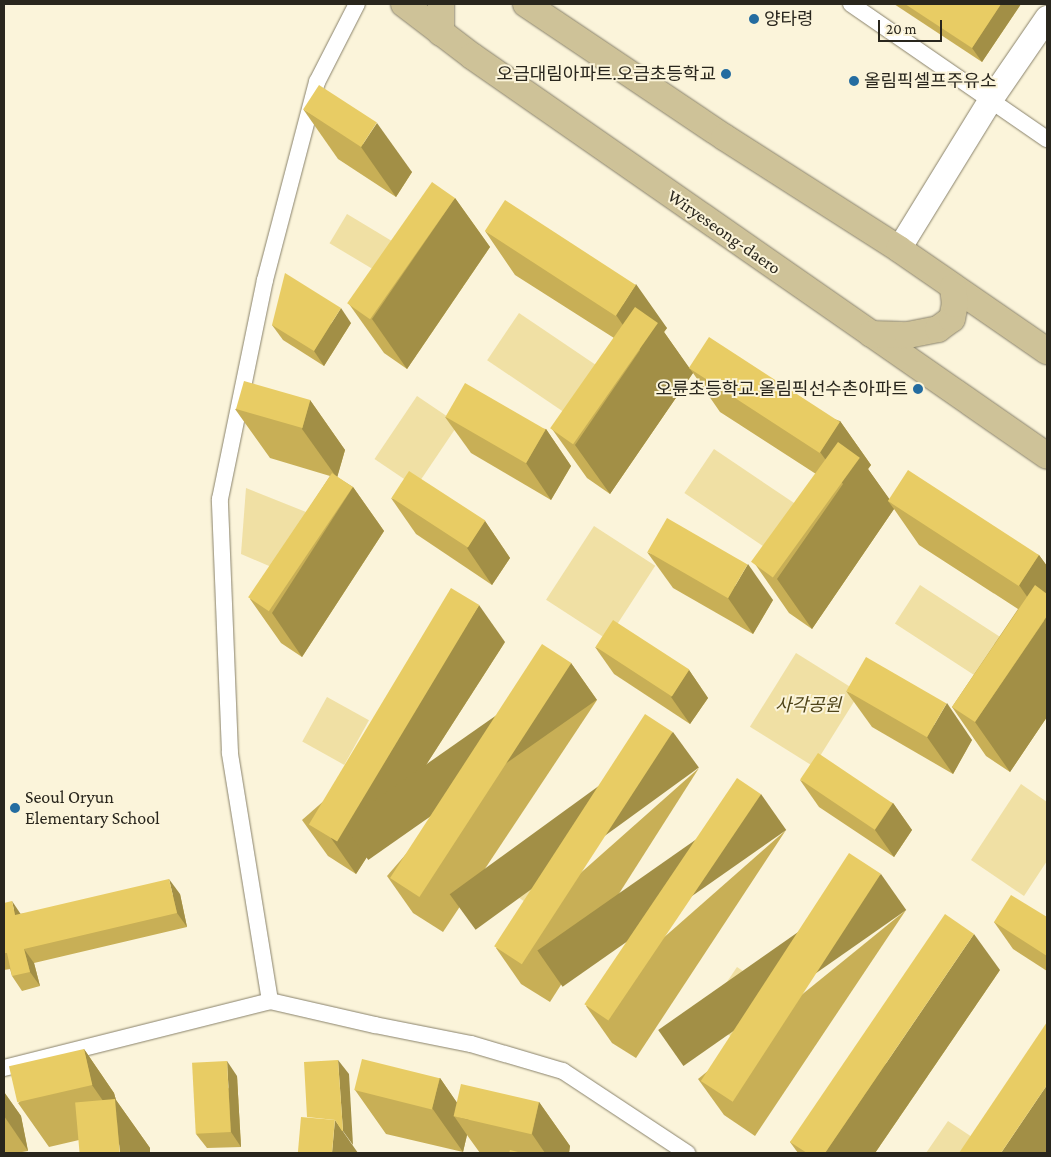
<!DOCTYPE html>
<meta charset="utf-8">
<style>
body{margin:0}
#map{position:relative;width:1051px;height:1157px;overflow:hidden;background:#fbf4da;font-family:"Crimson Pro","Noto Sans KR",serif}
div>[style]{position:absolute}
.green>*{inset:0;background:#f0e0a4;transform-origin:0 0}
.roads{filter:drop-shadow(0 0 1px #89826b) drop-shadow(0 0 1px #89826b)}
.street>*{height:16px;margin:-8px;padding:0 8px;transform-origin:8px;border-radius:8px;background:#fff}
.secondary>*{height:24px;margin:-12px;padding:0 12px;transform-origin:12px;border-radius:12px;background:#fff}
.primary>*{height:26px;margin:-13px;padding:0 13px;transform-origin:13px;border-radius:13px;background:#cec298}
.wall>*{inset:0;background:#c8af56}
.shaded-wall>*{inset:0;background:#a28f46;transform-origin:0 0}
.building>*{inset:0;background:#e8cc64;transform-origin:0 0}
.dots>*{width:14px;height:14px;translate:-50% -50%;box-sizing:border-box;border:2px solid #fbf4da;border-radius:50%}
span{translate:-50% -50%;white-space:nowrap;text-align:center;line-height:1.15;-webkit-text-stroke:4px #fbf4da;paint-order:stroke}
.poi-label{font-size:18px;color:#29261d}
.left{translate:0 -50%;text-align:left}
.right{translate:-100% -50%;text-align:right}
.street-label{font-size:18px;color:#29261d}
.park-label{font-size:18px;color:#4f4418;font-style:italic}
.frame{position:absolute;inset:0;border:5px solid #29261d;pointer-events:none}
.scale{position:absolute;left:878px;top:20px;width:64px;height:22px;box-sizing:border-box;border:2px solid #29261d;border-top:0;padding-left:6px;font-size:15px;line-height:18px;white-space:nowrap;color:#29261d;-webkit-text-stroke:4px #fbf4da;paint-order:stroke}
</style>
<div id="map">
<div class="green">
<div style="left:347px;top:214px;width:63px;height:34px;rotate:31deg"></div>
<div style="left:519px;top:313px;width:108px;height:57px;rotate:34deg"></div>
<div style="left:417px;top:396px;width:50px;height:76px;rotate:34deg"></div>
<div style="left:714px;top:449px;width:107px;height:53px;rotate:34deg"></div>
<div style="clip-path:polygon(246px 488px,316px 516px,290px 575px,241px 554px)"></div>
<div style="left:594px;top:526px;width:73px;height:88px;rotate:33deg"></div>
<div style="left:920px;top:585px;width:109px;height:46px;rotate:33deg"></div>
<div style="left:796px;top:653px;width:75px;height:87px;rotate:32deg"></div>
<div style="left:327px;top:697px;width:48px;height:51px;rotate:29deg"></div>
<div style="clip-path:polygon(1021px 784px,1047px 802px,1047px 861px,1024px 896px,971px 860px)"></div>
<div style="left:540px;top:838px;width:35px;height:61px;rotate:35deg"></div>
<div style="left:737px;top:967px;width:46px;height:61px;rotate:34deg"></div>
<div style="clip-path:polygon(948px 1121px,978px 1141px,970px 1153px,926px 1153px)"></div>
</div>
<div class="roads">
<div class="street">
<div style="left:851px;top:4px;width:238px;rotate:34.6deg"></div>
<div style="left:270px;top:1001px;width:251px;rotate:-99.2deg"></div>
<div style="left:230px;top:753px;width:254px;rotate:-92.3deg"></div>
<div style="left:220px;top:499px;width:224px;rotate:-78.4deg"></div>
<div style="left:265px;top:280px;width:205px;rotate:-75.3deg"></div>
<div style="left:317px;top:82px;width:88px;rotate:-62.9deg"></div>
<div style="left:4px;top:1068px;width:274px;rotate:-14.1deg"></div>
<div style="left:270px;top:1001px;width:108px;rotate:12.9deg"></div>
<div style="left:375px;top:1025px;width:98px;rotate:11.2deg"></div>
<div style="left:471px;top:1044px;width:96px;rotate:16.4deg"></div>
<div style="left:563px;top:1071px;width:149px;rotate:33.5deg"></div>
</div>
<div class="secondary">
<div style="left:899px;top:249px;width:174px;rotate:-58.4deg"></div>
<div style="left:990px;top:101px;width:101px;rotate:-55.5deg"></div>
</div>
<div class="primary">
<div style="left:404px;top:4px;width:86px;rotate:37.4deg"></div>
<div style="left:472px;top:56px;width:700px;rotate:34.82deg"></div>
<div style="left:441px;top:4px;width:29px;rotate:90deg"></div>
<div style="left:526px;top:4px;width:239px;rotate:33.9deg"></div>
<div style="left:724px;top:137px;width:208px;rotate:32.6deg"></div>
<div style="left:899px;top:249px;width:180px;rotate:34.6deg"></div>
<div style="left:871px;top:334px;width:37px;rotate:2deg"></div>
<div style="left:908px;top:335px;width:31px;rotate:-11deg"></div>
<div style="left:938px;top:329px;width:17px;rotate:-36deg"></div>
<div style="left:952px;top:319px;width:15px;rotate:-79deg"></div>
<div style="left:955px;top:304px;width:17px;rotate:-97deg"></div>
</div>
</div>
<div class="wall">
<div style="clip-path:polygon(894px 4px,1021px 4px,982px 62px)"></div>
<div style="clip-path:polygon(303px 109px,412px 172px,396px 197px,338px 159px)"></div>
<div style="clip-path:polygon(455px 198px,490px 247px,407px 369px,384px 353px,349px 304px)"></div>
<div style="clip-path:polygon(485px 231px,667px 328px,664px 332px,689px 368px,840px 421px,871px 465px,868px 469px,889px 499px,1039px 555px,1047px 566px,1047px 717px,1010px 772px,986px 756px,952px 707px,1018px 609px,919px 545px,894px 509px,812px 629px,789px 613px,755px 564px,816px 474px,720px 412px,693px 373px,610px 494px,587px 478px,552px 429px,614px 338px,515px 275px)"></div>
<div style="clip-path:polygon(351px 323px,324px 366px,283px 340px,272px 325px)"></div>
<div style="clip-path:polygon(310px 400px,345px 450px,337px 477px,353px 487px,384px 531px,302px 657px,281px 643px,250px 599px,330px 476px,270px 458px,235px 409px)"></div>
<div style="clip-path:polygon(445px 417px,546px 429px,571px 466px,551px 500px,471px 453px)"></div>
<div style="clip-path:polygon(391px 498px,485px 521px,510px 558px,492px 585px,416px 534px)"></div>
<div style="clip-path:polygon(647px 552px,773px 600px,753px 634px,673px 588px)"></div>
<div style="clip-path:polygon(505px 642px,356px 874px,328px 856px,302px 820px)"></div>
<div style="clip-path:polygon(595px 647px,689px 670px,708px 698px,690px 724px,614px 674px)"></div>
<div style="clip-path:polygon(571px 663px,597px 700px,443px 932px,413px 913px,387px 876px)"></div>
<div style="clip-path:polygon(846px 691px,972px 740px,953px 774px,872px 727px)"></div>
<div style="clip-path:polygon(699px 768px,550px 1002px,521px 984px,496px 948px)"></div>
<div style="clip-path:polygon(800px 780px,893px 803px,912px 830px,894px 857px,819px 807px)"></div>
<div style="clip-path:polygon(786px 830px,636px 1058px,612px 1043px,586px 1006px)"></div>
<div style="clip-path:polygon(180px 894px,187px 927px,34px 963px,40px 986px,22px 991px,12px 976px,10px 969px,4px 970px,4px 903px,20px 914px)"></div>
<div style="clip-path:polygon(906px 910px,755px 1136px,724px 1115px,698px 1079px)"></div>
<div style="clip-path:polygon(1047px 917px,1047px 971px,1013px 949px,994px 922px)"></div>
<div style="clip-path:polygon(1000px 970px,875px 1153px,798px 1153px,790px 1142px)"></div>
<div style="clip-path:polygon(84px 1049px,114px 1093px,116px 1100px,150px 1148px,79px 1140px,49px 1147px,18px 1103px)"></div>
<div style="clip-path:polygon(237px 1076px,241px 1147px,207px 1148px,196px 1134px)"></div>
<div style="clip-path:polygon(440px 1078px,457px 1103px,539px 1102px,570px 1146px,569px 1153px,480px 1153px,467px 1135px,463px 1152px,386px 1134px,355px 1090px)"></div>
<div style="clip-path:polygon(4px 1092px,21px 1116px,28px 1151px,16px 1153px,4px 1153px)"></div>
</div>
<div class="shaded-wall">
<div style="clip-path:polygon(1001px 4px,1021px 4px,982px 62px,972px 48px)"></div>
<div style="clip-path:polygon(377px 123px,412px 172px,396px 197px,361px 147px)"></div>
<div style="clip-path:polygon(455px 198px,490px 247px,407px 369px,372px 319px)"></div>
<div style="clip-path:polygon(636px 284px,667px 328px,664px 332px,693px 373px,610px 494px,575px 445px,640px 350px,616px 315px)"></div>
<div style="clip-path:polygon(341px 308px,351px 323px,324px 366px,314px 351px)"></div>
<div style="clip-path:polygon(310px 400px,345px 450px,337px 478px,302px 429px)"></div>
<div style="clip-path:polygon(840px 421px,871px 465px,868px 469px,893px 504px,888px 501px,894px 509px,812px 629px,777px 579px,843px 484px,820px 452px)"></div>
<div style="clip-path:polygon(546px 429px,571px 466px,551px 500px,526px 463px)"></div>
<div style="clip-path:polygon(353px 487px,384px 531px,302px 657px,272px 613px)"></div>
<div style="clip-path:polygon(485px 521px,510px 558px,492px 585px,467px 548px)"></div>
<div style="clip-path:polygon(1039px 555px,1047px 566px,1047px 717px,1010px 772px,975px 722px,1044px 621px,1019px 585px)"></div>
<div style="clip-path:polygon(748px 564px,773px 600px,753px 634px,728px 598px)"></div>
<div style="clip-path:polygon(479px 605px,505px 642px,356px 874px,331px 838px)"></div>
<div style="left:571px;top:663px;width:45px;height:279px;rotate:55deg"></div>
<div style="clip-path:polygon(689px 670px,708px 698px,690px 724px,671px 697px)"></div>
<div style="clip-path:polygon(947px 703px,972px 740px,953px 774px,927px 737px)"></div>
<div style="left:673px;top:732px;width:44px;height:276px;rotate:54deg"></div>
<div style="left:761px;top:794px;width:44px;height:273px;rotate:55deg"></div>
<div style="clip-path:polygon(893px 803px,912px 830px,894px 857px,875px 830px)"></div>
<div style="left:881px;top:874px;width:44px;height:272px;rotate:55deg"></div>
<div style="clip-path:polygon(169px 879px,180px 894px,187px 927px,177px 913px)"></div>
<div style="clip-path:polygon(12px 901px,22px 916px,15px 915px)"></div>
<div style="clip-path:polygon(974px 934px,1000px 970px,875px 1153px,825px 1153px)"></div>
<div style="clip-path:polygon(24px 949px,34px 963px,40px 986px,30px 972px)"></div>
<div style="clip-path:polygon(84px 1049px,114px 1093px,116px 1100px,150px 1148px,150px 1153px,120px 1153px,117px 1121px,92px 1085px)"></div>
<div style="clip-path:polygon(338px 1060px,349px 1074px,353px 1145px,343px 1131px)"></div>
<div style="clip-path:polygon(227px 1061px,237px 1076px,241px 1147px,231px 1132px)"></div>
<div style="clip-path:polygon(440px 1078px,469px 1120px,454px 1116px,467px 1135px,463px 1152px,432px 1108px)"></div>
<div style="clip-path:polygon(1047px 1085px,1047px 1153px,1001px 1153px)"></div>
<div style="clip-path:polygon(4px 1092px,21px 1116px,28px 1151px,4px 1116px)"></div>
<div style="clip-path:polygon(539px 1102px,570px 1146px,569px 1153px,545px 1153px,532px 1134px)"></div>
<div style="clip-path:polygon(335px 1120px,358px 1153px,332px 1153px)"></div>
</div>
<div class="building">
<div style="clip-path:polygon(905px 4px,1001px 4px,972px 48px)"></div>
<div style="left:319px;top:85px;width:69px;height:29px;rotate:33deg"></div>
<div style="left:432px;top:182px;width:28px;height:148px;rotate:35deg"></div>
<div style="left:505px;top:200px;width:156px;height:37px;rotate:33deg"></div>
<div style="clip-path:polygon(285px 273px,341px 308px,314px 351px,272px 325px)"></div>
<div style="left:635px;top:307px;width:28px;height:148px;rotate:35deg"></div>
<div style="left:709px;top:337px;width:156px;height:37px;rotate:33deg"></div>
<div style="left:244px;top:381px;width:69px;height:29px;rotate:16deg"></div>
<div style="left:465px;top:383px;width:93px;height:39px;rotate:30deg"></div>
<div style="left:838px;top:442px;width:27px;height:148px;rotate:36deg"></div>
<div style="left:908px;top:470px;width:156px;height:37px;rotate:33deg"></div>
<div style="left:409px;top:471px;width:91px;height:32px;rotate:33deg"></div>
<div style="left:332px;top:473px;width:25px;height:150px;rotate:34deg"></div>
<div style="left:667px;top:518px;width:93px;height:39px;rotate:30deg"></div>
<div style="clip-path:polygon(1035px 585px,1047px 594px,1047px 616px,975px 722px,952px 707px)"></div>
<div style="left:451px;top:588px;width:33px;height:276px;rotate:31deg"></div>
<div style="left:613px;top:620px;width:91px;height:32px;rotate:33deg"></div>
<div style="left:542px;top:644px;width:35px;height:279px;rotate:33deg"></div>
<div style="left:866px;top:657px;width:93px;height:39px;rotate:30deg"></div>
<div style="left:645px;top:714px;width:33px;height:277px;rotate:33deg"></div>
<div style="left:818px;top:753px;width:90px;height:32px;rotate:34deg"></div>
<div style="left:737px;top:778px;width:29px;height:273px;rotate:34deg"></div>
<div style="left:849px;top:853px;width:38px;height:272px;rotate:33deg"></div>
<div style="clip-path:polygon(169px 879px,177px 913px,24px 949px,30px 972px,12px 976px,7px 953px,4px 953px,4px 903px,12px 901px,15px 915px)"></div>
<div style="clip-path:polygon(1011px 895px,1047px 917px,1047px 956px,994px 922px)"></div>
<div style="clip-path:polygon(945px 914px,974px 934px,825px 1153px,807px 1153px,790px 1142px)"></div>
<div style="clip-path:polygon(1047px 1022px,1047px 1085px,1001px 1153px,959px 1153px)"></div>
<div style="left:84px;top:1049px;width:37px;height:77px;rotate:77deg"></div>
<div style="left:362px;top:1059px;width:80px;height:32px;rotate:14deg"></div>
<div style="clip-path:polygon(338px 1060px,343px 1131px,342px 1131px,335px 1120px,307px 1117px,304px 1062px)"></div>
<div style="left:227px;top:1061px;width:71px;height:35px;rotate:87deg"></div>
<div style="left:461px;top:1084px;width:80px;height:33px;rotate:13deg"></div>
<div style="left:115px;top:1099px;width:54px;height:40px;rotate:85deg"></div>
<div style="left:301px;top:1117px;width:34px;height:36px;rotate:5deg"></div>
<div style="clip-path:polygon(510px 1150px,522px 1153px,509px 1153px)"></div>
</div>
<div class="dots">
<div style="left:754px;top:19px;background:#246ca0"></div>
<div style="left:726px;top:74px;background:#246ca0"></div>
<div style="left:854px;top:81px;background:#246ca0"></div>
<div style="left:918px;top:389px;background:#246ca0"></div>
<div style="left:15px;top:808px;background:#246ca0"></div>
</div>
<div class="poi-label">
<span class="left" style="left:764px;top:19px">양타령</span>
<span class="right" style="left:716px;top:74px">오금대림아파트.오금초등학교</span>
<span class="left" style="left:864px;top:81px">올림픽셀프주유소</span>
<span class="right" style="left:908px;top:389px">오륜초등학교.올림픽선수촌아파트</span>
<span class="left" style="left:25px;top:808px">Seoul Oryun<br>Elementary School</span>
</div>
<div class="street-label">
<span style="left:724px;top:232px;rotate:35deg">Wiryeseong-daero</span>
</div>
<div class="park-label">
<span style="left:808px;top:705px">사각공원</span>
</div>
<div class="frame"></div>
<div class="scale">20 m</div>
</div>
